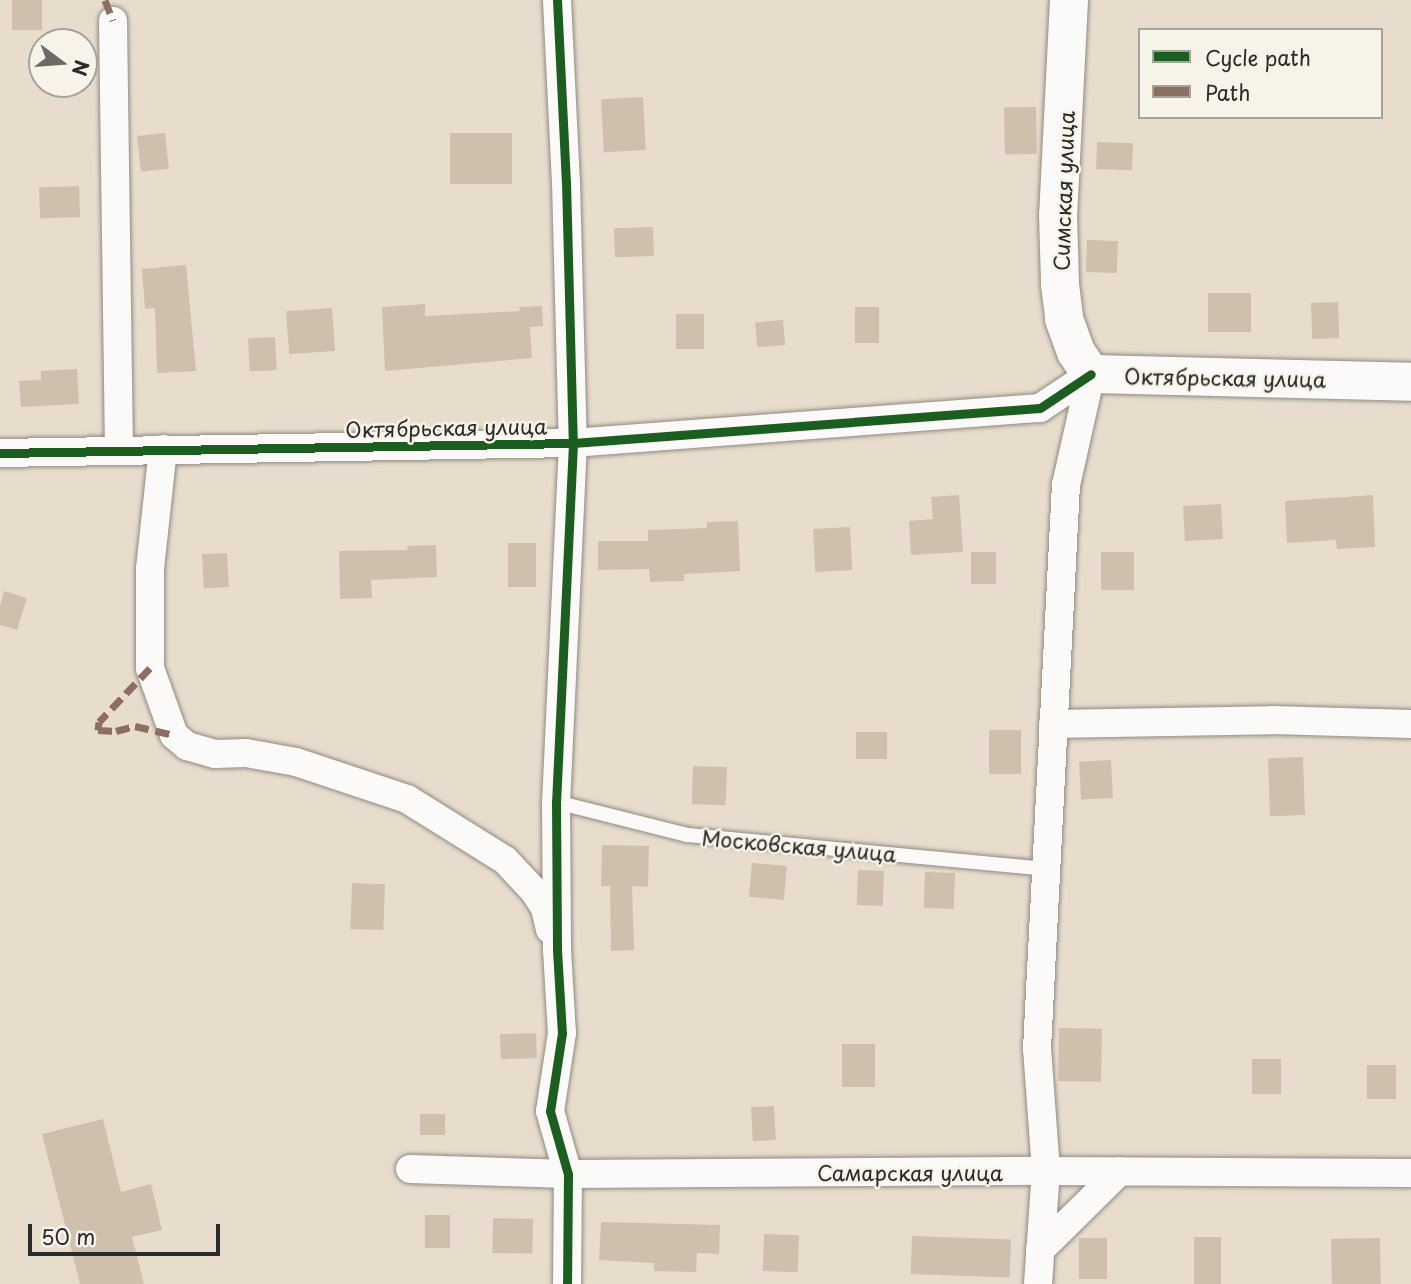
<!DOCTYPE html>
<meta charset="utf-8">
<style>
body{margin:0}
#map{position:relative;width:1411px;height:1284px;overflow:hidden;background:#e8ddcd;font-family:"Playpen Sans",sans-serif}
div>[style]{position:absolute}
.building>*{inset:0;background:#cfbfad;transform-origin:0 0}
.roads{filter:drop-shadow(0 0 2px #8f8a82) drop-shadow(0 0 2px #8f8a82)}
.lane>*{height:14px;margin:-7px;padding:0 7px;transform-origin:7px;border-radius:7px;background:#fcfaf8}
.street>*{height:28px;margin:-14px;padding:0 14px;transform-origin:14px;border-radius:14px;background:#fcfaf8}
.secondary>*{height:38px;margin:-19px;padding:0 19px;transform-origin:19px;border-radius:19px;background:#fcfaf8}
.quiet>*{height:7px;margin-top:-3.5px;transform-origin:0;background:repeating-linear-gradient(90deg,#8d6e63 0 14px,transparent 0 21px)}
.cycleway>*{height:9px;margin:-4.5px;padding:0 4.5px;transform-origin:4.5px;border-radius:4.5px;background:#1b5e20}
span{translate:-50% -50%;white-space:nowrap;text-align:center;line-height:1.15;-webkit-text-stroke:5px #f7f3e8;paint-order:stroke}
.street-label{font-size:21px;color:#2b2b2b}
.legend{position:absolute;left:1138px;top:28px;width:245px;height:91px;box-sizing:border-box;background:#f7f3e8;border:2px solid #a5a39c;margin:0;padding:9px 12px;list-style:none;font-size:21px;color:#2b2b2b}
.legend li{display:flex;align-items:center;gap:14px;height:35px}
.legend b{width:35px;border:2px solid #a5a39c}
.north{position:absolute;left:28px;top:28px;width:70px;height:70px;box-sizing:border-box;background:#f7f3e8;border:2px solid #a5a39c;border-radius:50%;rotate:106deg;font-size:19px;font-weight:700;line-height:28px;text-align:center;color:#2b2b2b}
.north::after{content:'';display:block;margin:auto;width:24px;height:32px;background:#6d6964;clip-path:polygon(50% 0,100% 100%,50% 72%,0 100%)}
.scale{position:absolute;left:28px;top:1224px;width:192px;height:32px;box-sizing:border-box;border:4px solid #2b2b2b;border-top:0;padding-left:9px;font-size:21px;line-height:24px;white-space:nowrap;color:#2b2b2b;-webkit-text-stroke:5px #f7f3e8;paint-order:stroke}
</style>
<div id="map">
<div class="building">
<div style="left:12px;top:0;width:30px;height:30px"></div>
<div style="left:643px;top:97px;width:53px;height:42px;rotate:87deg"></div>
<div style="left:1036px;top:107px;width:47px;height:32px;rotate:89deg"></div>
<div style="left:165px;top:133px;width:36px;height:28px;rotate:84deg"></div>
<div style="left:450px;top:133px;width:62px;height:51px"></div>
<div style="left:1097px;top:142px;width:36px;height:27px;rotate:2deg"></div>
<div style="left:79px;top:186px;width:31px;height:40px;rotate:88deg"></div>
<div style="left:653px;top:227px;width:29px;height:39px;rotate:88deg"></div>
<div style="left:1087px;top:240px;width:31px;height:32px;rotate:2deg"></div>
<div style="clip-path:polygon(186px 265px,196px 371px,157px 373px,155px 308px,145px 309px,142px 269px)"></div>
<div style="left:1251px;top:293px;width:39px;height:43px;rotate:90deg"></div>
<div style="left:1338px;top:302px;width:36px;height:27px;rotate:88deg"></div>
<div style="clip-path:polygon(425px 304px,425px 316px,520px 311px,519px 307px,542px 306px,543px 326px,530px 327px,532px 358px,385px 371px,382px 307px)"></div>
<div style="left:855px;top:307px;width:24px;height:36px"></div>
<div style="left:332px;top:308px;width:43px;height:46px;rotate:86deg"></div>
<div style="left:704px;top:314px;width:35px;height:28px;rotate:90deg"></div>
<div style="left:783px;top:320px;width:25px;height:28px;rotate:85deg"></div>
<div style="left:275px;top:337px;width:33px;height:27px;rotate:87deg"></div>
<div style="clip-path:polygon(77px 369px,79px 404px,21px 407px,19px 381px,41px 380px,41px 371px)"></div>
<div style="clip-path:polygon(959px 495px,963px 552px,911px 555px,909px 521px,933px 519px,931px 497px)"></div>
<div style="clip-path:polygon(1373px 495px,1375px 547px,1337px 549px,1336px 540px,1287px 543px,1285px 501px)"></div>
<div style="left:1221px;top:504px;width:35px;height:38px;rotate:87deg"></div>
<div style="clip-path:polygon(738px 521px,740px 571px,684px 574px,684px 581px,650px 582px,649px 569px,598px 570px,598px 541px,648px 541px,648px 530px,707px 528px,707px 522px)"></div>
<div style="left:850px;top:527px;width:43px;height:37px;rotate:87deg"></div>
<div style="left:508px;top:543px;width:28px;height:44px"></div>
<div style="clip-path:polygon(436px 545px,437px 577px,371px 580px,372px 598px,340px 599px,339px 551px,408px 550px,407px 546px)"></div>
<div style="left:971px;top:552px;width:25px;height:32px"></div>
<div style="left:1101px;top:552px;width:33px;height:38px"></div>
<div style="left:227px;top:553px;width:34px;height:25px;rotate:87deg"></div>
<div style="clip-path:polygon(4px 591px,27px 598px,17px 630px,0 625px,0 606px)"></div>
<div style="left:989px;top:730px;width:32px;height:44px"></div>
<div style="left:856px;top:732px;width:31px;height:27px"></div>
<div style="left:1303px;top:757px;width:58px;height:35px;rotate:88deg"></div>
<div style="left:1111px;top:760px;width:38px;height:32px;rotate:87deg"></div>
<div style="left:693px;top:766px;width:34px;height:38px;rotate:2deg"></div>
<div style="clip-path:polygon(602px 845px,649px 846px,648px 887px,632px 886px,634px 950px,611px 951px,610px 886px,601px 886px)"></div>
<div style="left:752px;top:863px;width:35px;height:34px;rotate:5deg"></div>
<div style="left:858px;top:870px;width:26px;height:35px;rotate:2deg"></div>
<div style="left:925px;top:872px;width:30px;height:36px;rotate:2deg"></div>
<div style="left:352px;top:883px;width:33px;height:46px;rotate:2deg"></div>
<div style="left:1059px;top:1028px;width:43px;height:53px;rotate:1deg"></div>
<div style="left:536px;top:1033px;width:25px;height:36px;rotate:88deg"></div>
<div style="left:842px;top:1044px;width:33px;height:43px"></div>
<div style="left:1252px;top:1059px;width:29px;height:35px"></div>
<div style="left:1367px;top:1065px;width:29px;height:34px"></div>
<div style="left:774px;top:1106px;width:34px;height:23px;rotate:87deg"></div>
<div style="left:420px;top:1114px;width:25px;height:21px"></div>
<div style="clip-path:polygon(103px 1119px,121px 1192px,151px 1184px,162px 1230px,132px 1237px,144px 1284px,80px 1284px,42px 1134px)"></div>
<div style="left:425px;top:1215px;width:25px;height:33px"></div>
<div style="left:493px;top:1218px;width:40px;height:35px;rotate:1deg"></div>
<div style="clip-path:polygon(601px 1222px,720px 1225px,719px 1254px,697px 1253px,696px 1272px,654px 1271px,654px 1263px,599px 1260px)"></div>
<div style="left:764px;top:1234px;width:35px;height:37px;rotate:2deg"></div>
<div style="left:912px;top:1236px;width:99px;height:38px;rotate:2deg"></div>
<div style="left:1194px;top:1237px;width:27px;height:47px"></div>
<div style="left:1079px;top:1238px;width:28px;height:41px"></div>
<div style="left:1380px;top:1238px;width:46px;height:49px;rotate:89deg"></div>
</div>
<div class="roads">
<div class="lane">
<div style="left:556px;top:802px;width:135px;rotate:14.1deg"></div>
<div style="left:687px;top:835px;width:361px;rotate:5.4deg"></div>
</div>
<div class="street">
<div style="left:557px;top:0;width:182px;rotate:87.2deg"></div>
<div style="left:566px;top:182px;width:261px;rotate:88.5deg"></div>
<div style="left:573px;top:443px;width:359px;rotate:92.7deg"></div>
<div style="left:556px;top:802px;width:148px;rotate:89.6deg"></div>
<div style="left:557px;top:950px;width:83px;rotate:86.6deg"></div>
<div style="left:562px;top:1033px;width:79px;rotate:98.7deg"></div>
<div style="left:550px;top:1111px;width:66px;rotate:74.1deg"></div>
<div style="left:568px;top:1174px;width:110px;rotate:90.5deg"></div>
<div style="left:113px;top:21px;width:428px;rotate:89.2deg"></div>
<div style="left:163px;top:449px;width:121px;rotate:96.2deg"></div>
<div style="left:150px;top:569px;width:99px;rotate:90deg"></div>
<div style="left:150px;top:668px;width:71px;rotate:70.3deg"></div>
<div style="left:174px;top:735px;width:17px;rotate:40deg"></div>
<div style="left:187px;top:746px;width:29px;rotate:16deg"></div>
<div style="left:215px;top:754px;width:31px;rotate:-2deg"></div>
<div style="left:246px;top:753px;width:51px;rotate:10.2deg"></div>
<div style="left:296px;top:762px;width:117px;rotate:18.4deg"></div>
<div style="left:407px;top:799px;width:115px;rotate:31.9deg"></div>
<div style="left:505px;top:860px;width:42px;rotate:46.9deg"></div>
<div style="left:534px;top:891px;width:20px;rotate:57deg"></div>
<div style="left:545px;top:908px;width:22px;rotate:77deg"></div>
<div style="left:0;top:453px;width:573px;rotate:-1deg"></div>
<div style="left:573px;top:443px;width:468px;rotate:-4.3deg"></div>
<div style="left:1040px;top:408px;width:61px;rotate:-33.7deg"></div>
<div style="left:1053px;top:724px;width:219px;rotate:-1deg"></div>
<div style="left:1272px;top:720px;width:139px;rotate:1.6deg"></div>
<div style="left:410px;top:1169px;width:158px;rotate:1.8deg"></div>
<div style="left:568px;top:1174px;width:478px;rotate:-0.4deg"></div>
<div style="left:1046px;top:1171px;width:365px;rotate:0.3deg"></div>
<div style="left:1040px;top:1250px;width:112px;rotate:-44.6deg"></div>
<div style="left:1038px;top:1284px;width:113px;rotate:-86deg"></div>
<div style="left:1046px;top:1171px;width:122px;rotate:-94.2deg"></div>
<div style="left:1037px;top:1049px;width:565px;rotate:-87.06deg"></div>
<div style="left:1066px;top:485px;width:114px;rotate:-77.3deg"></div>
</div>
<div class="secondary">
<div style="left:1069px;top:0;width:215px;rotate:92.9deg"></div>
<div style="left:1058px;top:215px;width:69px;rotate:88.3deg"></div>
<div style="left:1060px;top:284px;width:35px;rotate:83deg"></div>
<div style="left:1064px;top:319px;width:35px;rotate:70deg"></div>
<div style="left:1076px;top:352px;width:27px;rotate:56deg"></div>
<div style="left:1091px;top:374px;width:320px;rotate:1.4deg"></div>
</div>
</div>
<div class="quiet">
<div style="left:105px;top:0;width:22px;rotate:69deg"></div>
<div style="left:150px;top:668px;width:74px;rotate:133.4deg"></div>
<div style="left:99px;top:722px;width:8px;rotate:97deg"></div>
<div style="left:98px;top:730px;width:18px;rotate:3deg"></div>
<div style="left:116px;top:731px;width:20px;rotate:-15deg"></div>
<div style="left:135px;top:726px;width:40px;rotate:13deg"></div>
</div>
<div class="cycleway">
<div style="left:557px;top:0;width:182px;rotate:87.2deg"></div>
<div style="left:566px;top:182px;width:261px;rotate:88.5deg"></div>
<div style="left:573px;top:443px;width:359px;rotate:92.7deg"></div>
<div style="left:556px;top:802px;width:148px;rotate:89.6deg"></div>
<div style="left:557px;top:950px;width:83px;rotate:86.6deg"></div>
<div style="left:562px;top:1033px;width:79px;rotate:98.7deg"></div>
<div style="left:550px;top:1111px;width:66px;rotate:74.1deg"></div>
<div style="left:568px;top:1174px;width:110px;rotate:90.5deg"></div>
<div style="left:0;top:453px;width:573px;rotate:-1deg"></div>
<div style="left:573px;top:443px;width:468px;rotate:-4.3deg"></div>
<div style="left:1040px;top:408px;width:61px;rotate:-33.7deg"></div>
</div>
<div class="street-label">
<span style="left:1063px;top:191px;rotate:-88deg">Симская улица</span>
<span style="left:1225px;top:377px;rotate:1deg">Октябрьская улица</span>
<span style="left:446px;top:427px;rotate:-1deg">Октябрьская улица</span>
<span style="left:799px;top:845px;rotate:5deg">Московская улица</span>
<span style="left:910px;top:1172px">Самарская улица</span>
</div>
<ul class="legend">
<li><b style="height:9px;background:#1b5e20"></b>Cycle path</li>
<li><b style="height:9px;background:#8d6e63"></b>Path</li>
</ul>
<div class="north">N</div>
<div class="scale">50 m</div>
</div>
